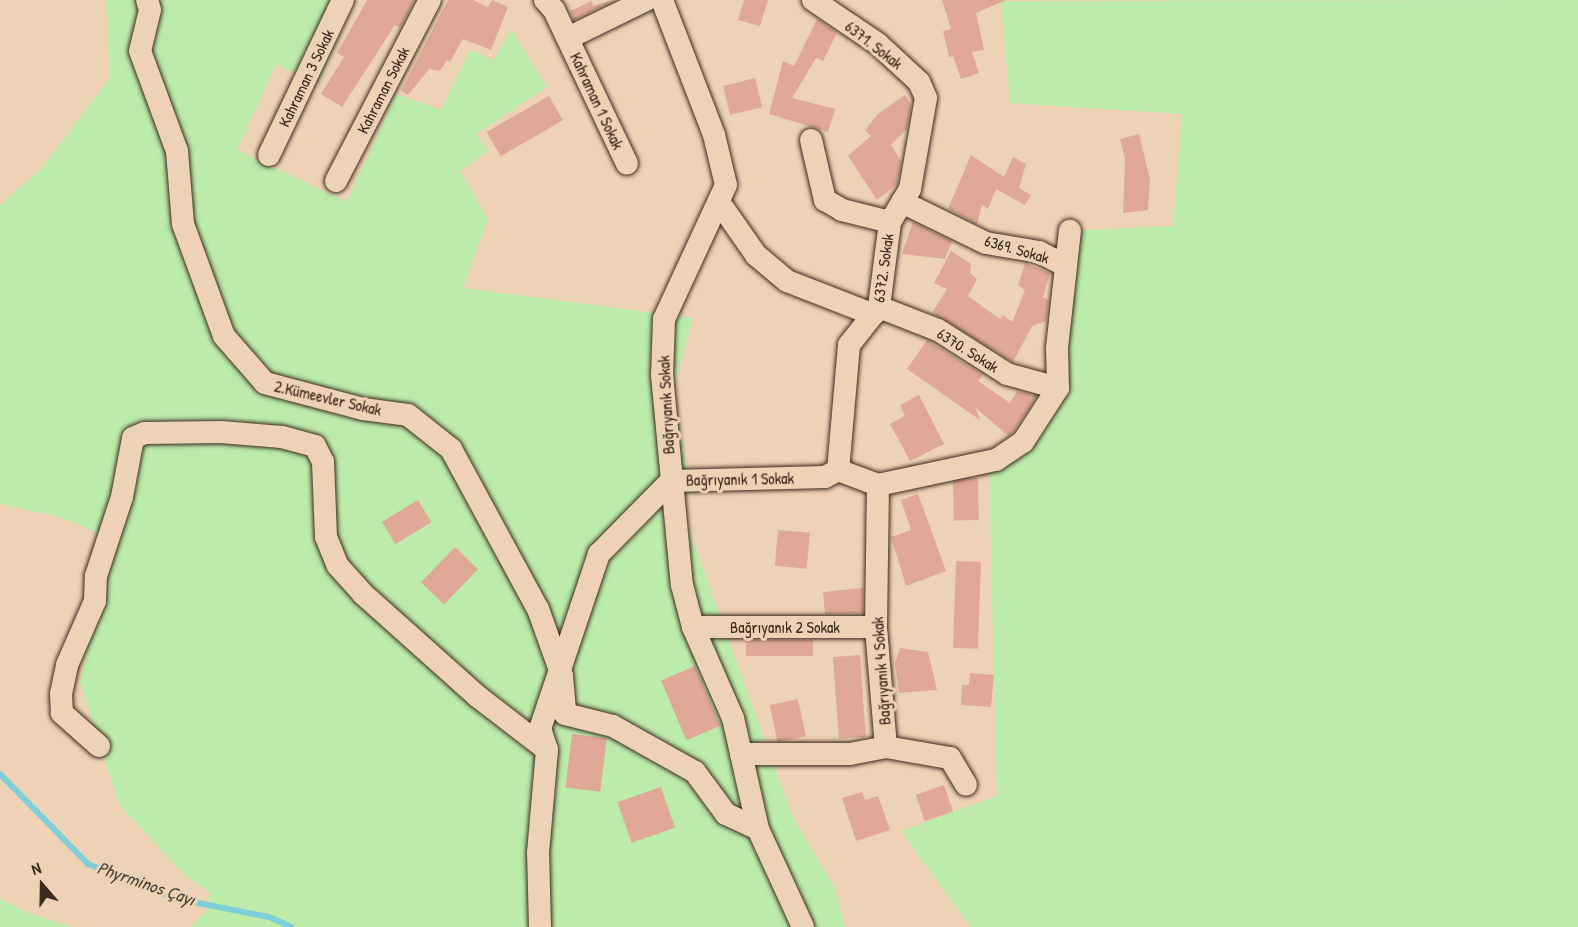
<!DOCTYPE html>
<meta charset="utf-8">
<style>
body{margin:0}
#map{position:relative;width:1578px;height:927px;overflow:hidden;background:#eed2b5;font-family:"Patrick Hand",sans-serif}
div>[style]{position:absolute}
.green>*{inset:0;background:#bcebaa}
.stream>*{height:6px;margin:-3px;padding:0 3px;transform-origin:3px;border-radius:3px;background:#7ecfd7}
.building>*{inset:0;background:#e0a997;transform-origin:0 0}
.roads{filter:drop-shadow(0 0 2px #3b2a1e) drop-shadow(0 0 2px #3b2a1e)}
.minor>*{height:22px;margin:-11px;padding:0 11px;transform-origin:11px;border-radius:11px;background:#eed2b5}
span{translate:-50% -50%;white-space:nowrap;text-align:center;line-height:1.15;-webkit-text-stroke:6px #eed2b5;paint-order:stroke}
.street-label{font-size:16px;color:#3b2a1e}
.water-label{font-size:18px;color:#45433a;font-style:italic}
.north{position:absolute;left:12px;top:855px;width:60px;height:60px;-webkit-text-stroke:4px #eed2b5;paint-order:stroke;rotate:340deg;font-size:16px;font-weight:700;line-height:24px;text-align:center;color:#3b2a1e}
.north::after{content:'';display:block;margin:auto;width:21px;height:27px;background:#3b2a1e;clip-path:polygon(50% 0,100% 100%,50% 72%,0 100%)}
</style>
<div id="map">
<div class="green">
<div style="clip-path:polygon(106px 0,351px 0,320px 83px,276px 65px,237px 150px,347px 202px,396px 94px,441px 110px,470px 50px,494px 60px,511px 29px,547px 87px,476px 134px,489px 151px,460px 171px,488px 219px,463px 288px,693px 318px,673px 391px,692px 493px,678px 499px,792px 815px,835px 889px,845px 927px,190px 927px,208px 909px,209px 892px,184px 874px,120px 806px,80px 682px,108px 559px,96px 532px,60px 517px,0 504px,0 205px,40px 170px,110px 78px)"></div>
<div style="clip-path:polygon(1578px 0,1578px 927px,971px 927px,901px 831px,997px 796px,989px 470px,1059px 378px,1082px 230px,1173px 226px,1182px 114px,1010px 103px,1001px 1px)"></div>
<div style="clip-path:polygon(0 899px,26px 912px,72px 927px,0 927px)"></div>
</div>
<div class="stream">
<div style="left:0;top:774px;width:126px;rotate:45.6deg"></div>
<div style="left:88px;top:864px;width:97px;rotate:21.3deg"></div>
<div style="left:178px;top:899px;width:93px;rotate:11.2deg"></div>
<div style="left:269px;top:917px;width:24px;rotate:24deg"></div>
</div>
<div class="building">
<div style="clip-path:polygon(367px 0,415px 0,400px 28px,395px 25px,342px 107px,321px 94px,344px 57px,337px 53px)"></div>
<div style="clip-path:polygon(448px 0,473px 0,488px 7px,492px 0,508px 7px,491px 50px,463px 39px,450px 62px,447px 60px,440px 71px,429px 69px,408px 95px,401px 91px)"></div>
<div style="clip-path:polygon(615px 0,574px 20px,570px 11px,592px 1px,593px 6px)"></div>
<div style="clip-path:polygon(744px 0,768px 0,760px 26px,738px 20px)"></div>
<div style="clip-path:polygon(942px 0,1006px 0,976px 13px,984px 50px,972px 52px,979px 73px,961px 79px,953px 56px,949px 57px,943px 31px,951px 29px)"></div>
<div style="clip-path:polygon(817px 19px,837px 33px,823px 61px,816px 58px,792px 98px,835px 109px,828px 132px,769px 114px,783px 61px,794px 66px)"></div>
<div style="left:755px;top:78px;width:30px;height:33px;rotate:76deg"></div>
<div style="clip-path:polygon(905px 95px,911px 105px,907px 129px,891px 145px,901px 161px,897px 184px,877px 200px,848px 156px,871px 136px,865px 130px,879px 113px)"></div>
<div style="left:549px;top:96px;width:28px;height:72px;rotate:60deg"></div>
<div style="clip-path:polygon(1139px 134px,1150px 179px,1148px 210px,1123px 213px,1125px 158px,1120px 139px)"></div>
<div style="clip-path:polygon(971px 155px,1004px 177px,1013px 157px,1026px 164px,1019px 188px,1031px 195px,1025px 205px,996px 189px,988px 209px,982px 205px,977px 224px,948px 209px)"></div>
<div style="clip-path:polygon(913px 222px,952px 241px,945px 259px,902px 254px)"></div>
<div style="clip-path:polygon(951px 251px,971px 264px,970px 273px,977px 279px,968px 296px,1000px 319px,1003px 315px,1012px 322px,1025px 290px,1018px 285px,1025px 263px,1050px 273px,1043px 297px,1049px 300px,1046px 321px,1032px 326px,1013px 362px,932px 313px,947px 289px,934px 283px)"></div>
<div style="clip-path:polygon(927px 340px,983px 375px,978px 381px,1010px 403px,1017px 391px,1037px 396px,1013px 432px,1008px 436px,975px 407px,980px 420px,907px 369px)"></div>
<div style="clip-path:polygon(919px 395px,944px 444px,910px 461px,890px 424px,905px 416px,900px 405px)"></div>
<div style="left:978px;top:478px;width:42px;height:25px;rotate:89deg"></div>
<div style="clip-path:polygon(918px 494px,946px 571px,906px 586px,891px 537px,911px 530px,901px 500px)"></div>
<div style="left:418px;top:500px;width:26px;height:42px;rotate:59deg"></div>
<div style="left:778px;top:530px;width:32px;height:36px;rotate:5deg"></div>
<div style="left:455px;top:547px;width:32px;height:49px;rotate:44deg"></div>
<div style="left:956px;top:561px;width:25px;height:87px;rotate:2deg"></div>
<div style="clip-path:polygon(863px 588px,863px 613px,825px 614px,823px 592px)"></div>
<div style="left:746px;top:640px;width:67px;height:16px"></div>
<div style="clip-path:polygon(900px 648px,928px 652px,937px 690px,899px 693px,895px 663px)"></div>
<div style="left:860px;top:655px;width:82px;height:27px;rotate:86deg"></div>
<div style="left:695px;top:666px;width:65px;height:37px;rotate:67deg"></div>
<div style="clip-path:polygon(970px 673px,994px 675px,991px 707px,961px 705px,962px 685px,969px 685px)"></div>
<div style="left:798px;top:699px;width:38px;height:29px;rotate:78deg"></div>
<div style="left:572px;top:734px;width:35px;height:54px;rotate:7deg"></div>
<div style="left:944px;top:785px;width:28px;height:30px;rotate:71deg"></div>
<div style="left:661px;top:787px;width:43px;height:46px;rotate:71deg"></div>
<div style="clip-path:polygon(862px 792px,865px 800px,878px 796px,890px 830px,856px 841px,842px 798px)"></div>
</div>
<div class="roads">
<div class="minor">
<div style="left:147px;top:0;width:10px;rotate:73deg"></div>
<div style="left:150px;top:10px;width:42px;rotate:103.7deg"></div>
<div style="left:140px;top:51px;width:107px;rotate:69.7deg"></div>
<div style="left:177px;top:151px;width:73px;rotate:85.3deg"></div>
<div style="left:183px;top:224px;width:119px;rotate:69.9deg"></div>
<div style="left:224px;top:336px;width:62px;rotate:48.9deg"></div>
<div style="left:265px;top:383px;width:101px;rotate:14.9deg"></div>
<div style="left:363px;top:409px;width:45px;rotate:7.6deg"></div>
<div style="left:408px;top:415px;width:55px;rotate:38.3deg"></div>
<div style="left:451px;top:449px;width:182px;rotate:61.5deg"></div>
<div style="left:538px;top:609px;width:71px;rotate:70.3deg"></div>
<div style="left:562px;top:676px;width:38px;rotate:85deg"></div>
<div style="left:565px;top:714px;width:49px;rotate:14deg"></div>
<div style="left:613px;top:726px;width:94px;rotate:29.3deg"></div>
<div style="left:695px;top:772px;width:52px;rotate:53.6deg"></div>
<div style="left:726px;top:814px;width:35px;rotate:25deg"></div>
<div style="left:545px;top:0;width:13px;rotate:48deg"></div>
<div style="left:554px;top:10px;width:170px;rotate:64.6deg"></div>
<div style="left:662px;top:0;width:145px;rotate:68.9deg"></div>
<div style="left:714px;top:135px;width:51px;rotate:76.5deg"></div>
<div style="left:726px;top:185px;width:148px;rotate:114.8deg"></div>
<div style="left:664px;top:319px;width:56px;rotate:92deg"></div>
<div style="left:662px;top:375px;width:211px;rotate:84.6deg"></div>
<div style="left:682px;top:585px;width:43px;rotate:75.3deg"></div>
<div style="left:693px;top:627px;width:99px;rotate:66.3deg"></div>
<div style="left:733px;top:718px;width:114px;rotate:77.3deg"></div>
<div style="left:758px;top:829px;width:108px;rotate:65.3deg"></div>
<div style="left:813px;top:0;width:78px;rotate:34.1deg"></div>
<div style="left:878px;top:44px;width:56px;rotate:42.8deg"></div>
<div style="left:919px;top:82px;width:17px;rotate:66deg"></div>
<div style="left:926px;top:98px;width:92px;rotate:100deg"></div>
<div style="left:910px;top:189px;width:39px;rotate:121deg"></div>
<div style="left:890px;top:222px;width:86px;rotate:97.4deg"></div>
<div style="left:879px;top:307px;width:48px;rotate:128.3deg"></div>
<div style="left:849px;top:345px;width:125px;rotate:95deg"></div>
<div style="left:568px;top:38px;width:87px;rotate:-26deg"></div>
<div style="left:811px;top:140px;width:62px;rotate:76.9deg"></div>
<div style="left:825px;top:200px;width:20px;rotate:30deg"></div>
<div style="left:842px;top:210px;width:49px;rotate:14deg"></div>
<div style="left:269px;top:155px;width:172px;rotate:-64.5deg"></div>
<div style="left:336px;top:181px;width:204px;rotate:-62.6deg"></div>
<div style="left:719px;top:202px;width:65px;rotate:55.1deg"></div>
<div style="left:756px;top:255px;width:40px;rotate:40deg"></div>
<div style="left:787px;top:281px;width:93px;rotate:21.3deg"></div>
<div style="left:902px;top:202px;width:93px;rotate:26deg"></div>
<div style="left:986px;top:243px;width:54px;rotate:9.6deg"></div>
<div style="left:1039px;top:252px;width:30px;rotate:27deg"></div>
<div style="left:879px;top:307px;width:63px;rotate:21.3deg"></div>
<div style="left:938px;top:330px;width:82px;rotate:32.5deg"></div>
<div style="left:1007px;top:374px;width:53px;rotate:15.4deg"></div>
<div style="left:838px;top:470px;width:43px;rotate:20.6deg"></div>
<div style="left:878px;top:485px;width:121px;rotate:-12deg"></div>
<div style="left:996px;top:460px;width:32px;rotate:-34deg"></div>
<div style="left:1023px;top:442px;width:64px;rotate:-57.1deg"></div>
<div style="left:1058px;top:388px;width:40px;rotate:-91.4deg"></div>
<div style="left:1057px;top:348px;width:118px;rotate:-83.7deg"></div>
<div style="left:693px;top:627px;width:183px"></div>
<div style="left:99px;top:746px;width:50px;rotate:-138.3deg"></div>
<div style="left:62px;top:713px;width:19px;rotate:-93deg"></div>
<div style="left:61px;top:694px;width:30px;rotate:-78deg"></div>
<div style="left:67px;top:665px;width:70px;rotate:-66.4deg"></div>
<div style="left:95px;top:601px;width:25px;rotate:-88deg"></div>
<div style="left:96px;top:576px;width:83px;rotate:-71.8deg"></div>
<div style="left:122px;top:497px;width:60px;rotate:-79.4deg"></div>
<div style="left:133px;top:438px;width:13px;rotate:-23deg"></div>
<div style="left:145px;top:433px;width:76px;rotate:-0.8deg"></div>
<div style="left:221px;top:432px;width:61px;rotate:4.7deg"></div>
<div style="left:282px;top:437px;width:34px;rotate:15deg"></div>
<div style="left:315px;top:446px;width:18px;rotate:63deg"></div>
<div style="left:323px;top:462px;width:75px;rotate:87.7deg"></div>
<div style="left:326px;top:537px;width:31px;rotate:68deg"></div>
<div style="left:338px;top:566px;width:38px;rotate:48deg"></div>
<div style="left:363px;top:594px;width:153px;rotate:41.8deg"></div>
<div style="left:477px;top:696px;width:88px;rotate:37.6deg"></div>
<div style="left:886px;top:747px;width:65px;rotate:9.8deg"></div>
<div style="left:950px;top:758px;width:31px;rotate:59deg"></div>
<div style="left:741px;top:754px;width:109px"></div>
<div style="left:850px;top:754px;width:37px;rotate:-11deg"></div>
<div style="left:886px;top:747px;width:120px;rotate:-94.8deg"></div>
<div style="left:876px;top:627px;width:142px;rotate:-89.2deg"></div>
<div style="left:540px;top:927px;width:74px;rotate:-91.5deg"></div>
<div style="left:538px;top:853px;width:103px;rotate:-85deg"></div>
<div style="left:547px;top:750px;width:22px;rotate:-108deg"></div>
<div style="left:540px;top:729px;width:185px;rotate:-71.4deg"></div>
<div style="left:599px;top:554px;width:103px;rotate:-45.4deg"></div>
<div style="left:671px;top:481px;width:154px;rotate:-1.5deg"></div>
<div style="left:825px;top:477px;width:15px;rotate:-28deg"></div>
</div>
</div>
<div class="street-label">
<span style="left:874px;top:45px;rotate:38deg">6371. Sokak</span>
<span style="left:306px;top:78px;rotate:-64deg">Kahraman 3 Sokak</span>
<span style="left:383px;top:90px;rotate:-63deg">Kahraman Sokak</span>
<span style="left:597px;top:101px;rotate:65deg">Kahraman 1 Sokak</span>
<span style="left:1017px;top:249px;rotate:16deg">6369. Sokak</span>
<span style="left:883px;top:268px;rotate:-82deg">6372. Sokak</span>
<span style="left:968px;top:350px;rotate:32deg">6370. Sokak</span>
<span style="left:328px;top:398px;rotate:13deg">2.Kümeevler Sokak</span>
<span style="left:666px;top:405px;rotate:-93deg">Bağrıyanık Sokak</span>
<span style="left:740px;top:479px;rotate:-1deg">Bağrıyanık 1 Sokak</span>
<span style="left:785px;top:627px">Bağrıyanık 2 Sokak</span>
<span style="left:881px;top:671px;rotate:-94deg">Bağrıyanık 4 Sokak</span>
</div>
<div class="water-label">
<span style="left:146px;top:884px;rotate:19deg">Phyrminos Çayı</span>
</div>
<div class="north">N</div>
</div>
